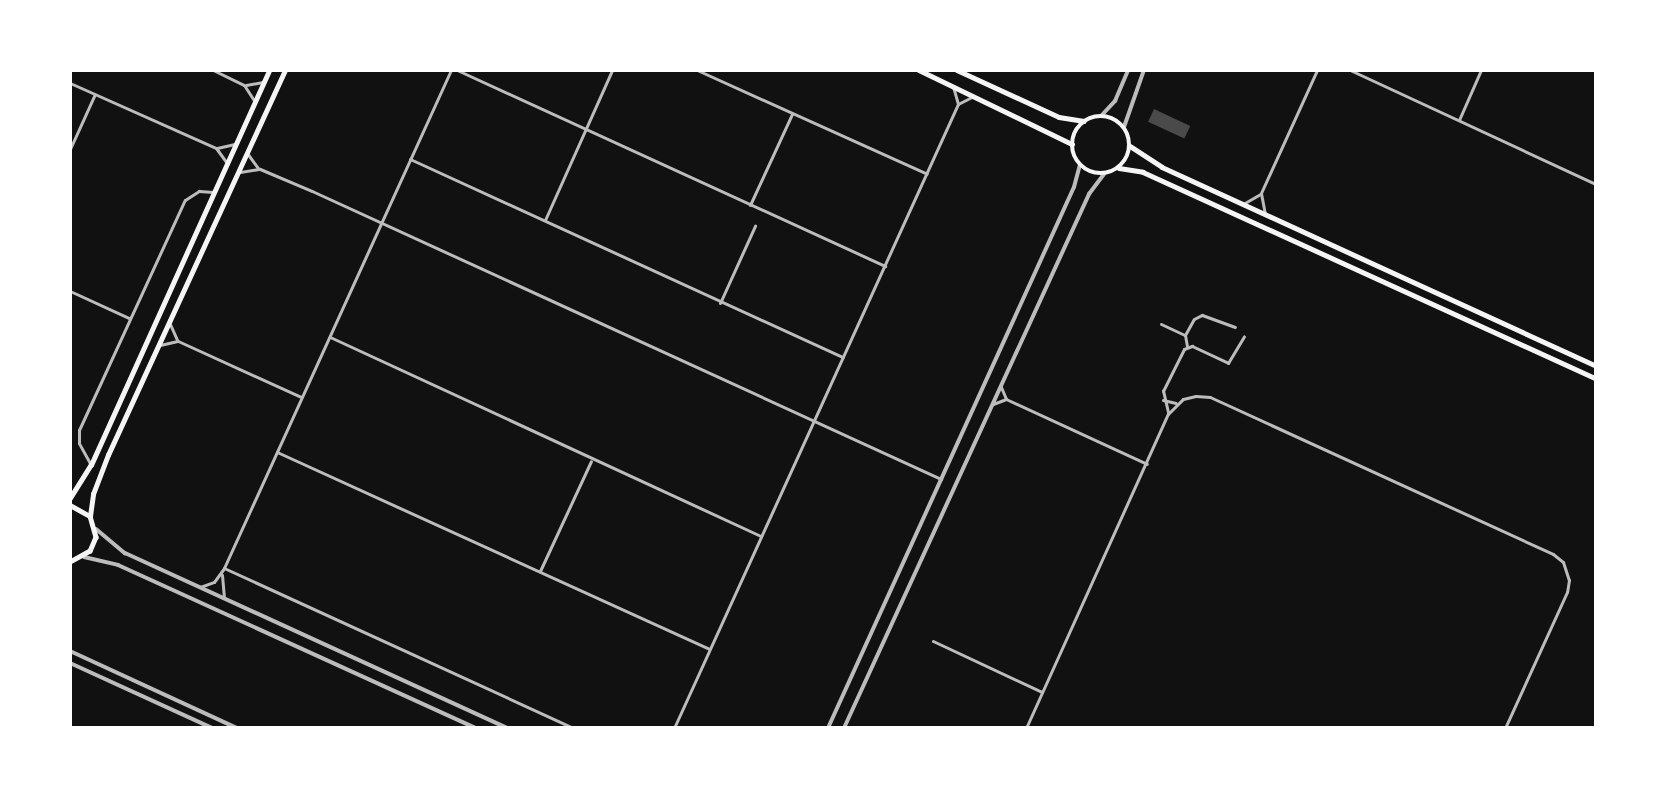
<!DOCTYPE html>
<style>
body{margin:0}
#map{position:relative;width:1666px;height:798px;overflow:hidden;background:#111;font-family:Spectral,serif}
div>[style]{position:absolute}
.building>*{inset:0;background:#4a4a4a;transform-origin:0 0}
.minor>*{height:3px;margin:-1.5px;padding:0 1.5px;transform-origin:1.5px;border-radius:1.5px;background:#bcbcbc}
.tertiary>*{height:4px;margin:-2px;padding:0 2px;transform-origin:2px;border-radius:2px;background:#bcbcbc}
.secondary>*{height:4.5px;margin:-2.25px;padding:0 2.25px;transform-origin:2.25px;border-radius:2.25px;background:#f5f5f5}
.secondary>.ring{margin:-2.25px;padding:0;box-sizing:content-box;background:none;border:4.5px solid #f5f5f5;border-radius:50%}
span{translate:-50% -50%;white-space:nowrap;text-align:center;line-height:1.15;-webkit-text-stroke:4.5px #fff;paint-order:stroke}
.frame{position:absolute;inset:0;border:72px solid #fff;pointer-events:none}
</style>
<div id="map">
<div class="building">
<div style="left:1154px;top:109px;width:40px;height:14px;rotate:25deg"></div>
</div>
<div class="minor">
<div style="left:213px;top:70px;width:34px;rotate:26deg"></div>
<div style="left:244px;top:85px;width:20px;rotate:57deg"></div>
<div style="left:457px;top:70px;width:471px;rotate:24.6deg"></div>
<div style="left:697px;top:70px;width:252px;rotate:24.3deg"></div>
<div style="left:1350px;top:70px;width:271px;rotate:24.9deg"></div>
<div style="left:70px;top:83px;width:160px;rotate:24deg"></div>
<div style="left:216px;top:148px;width:19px;rotate:54deg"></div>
<div style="left:246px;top:85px;width:17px;rotate:-10deg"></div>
<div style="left:958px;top:104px;width:16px;rotate:-27deg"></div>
<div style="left:1459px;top:120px;width:55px;rotate:-66.3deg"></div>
<div style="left:217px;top:148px;width:17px;rotate:-13deg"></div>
<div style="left:70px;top:149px;width:60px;rotate:-65.6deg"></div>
<div style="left:247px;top:153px;width:19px;rotate:54deg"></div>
<div style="left:410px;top:159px;width:476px;rotate:24.6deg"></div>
<div style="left:240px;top:172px;width:20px;rotate:-9deg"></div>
<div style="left:260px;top:169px;width:56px;rotate:22.9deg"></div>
<div style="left:312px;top:191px;width:692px;rotate:24.6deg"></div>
<div style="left:1243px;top:204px;width:20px;rotate:-30deg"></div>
<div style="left:750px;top:205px;width:100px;rotate:-65.2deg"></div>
<div style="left:1265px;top:214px;width:21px;rotate:-101deg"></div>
<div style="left:1261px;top:193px;width:135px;rotate:-65.5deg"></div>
<div style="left:545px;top:220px;width:164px;rotate:-65.9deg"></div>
<div style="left:70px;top:291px;width:65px;rotate:24.6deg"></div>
<div style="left:720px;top:303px;width:85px;rotate:-65.6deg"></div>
<div style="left:170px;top:324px;width:17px;rotate:66deg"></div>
<div style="left:1161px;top:324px;width:26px;rotate:25deg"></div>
<div style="left:1185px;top:335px;width:11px;rotate:80deg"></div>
<div style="left:1185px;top:335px;width:18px;rotate:-61deg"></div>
<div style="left:1194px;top:319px;width:9px;rotate:-27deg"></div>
<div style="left:1202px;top:315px;width:35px;rotate:20deg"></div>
<div style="left:330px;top:337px;width:475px;rotate:24.8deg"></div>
<div style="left:160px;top:345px;width:18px;rotate:-13deg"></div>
<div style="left:178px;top:341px;width:135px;rotate:24.5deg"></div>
<div style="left:1001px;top:387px;width:13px;rotate:67deg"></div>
<div style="left:1163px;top:400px;width:13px;rotate:13deg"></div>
<div style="left:993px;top:404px;width:14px;rotate:-21deg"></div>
<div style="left:1006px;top:399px;width:155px;rotate:24.7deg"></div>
<div style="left:1168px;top:412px;width:22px;rotate:-103deg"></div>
<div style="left:1163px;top:391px;width:47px;rotate:-63.4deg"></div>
<div style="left:1184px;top:349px;width:9px;rotate:-21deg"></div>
<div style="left:1192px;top:346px;width:40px;rotate:25deg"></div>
<div style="left:1228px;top:363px;width:31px;rotate:-59deg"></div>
<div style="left:277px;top:452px;width:475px;rotate:24.5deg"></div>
<div style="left:91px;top:465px;width:25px;rotate:-119deg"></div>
<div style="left:79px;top:443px;width:13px;rotate:-90deg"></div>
<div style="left:79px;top:430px;width:253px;rotate:-65.3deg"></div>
<div style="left:185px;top:200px;width:17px;rotate:-33deg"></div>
<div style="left:199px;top:191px;width:14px;rotate:4deg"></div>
<div style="left:224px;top:568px;width:385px;rotate:24.6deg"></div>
<div style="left:540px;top:571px;width:121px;rotate:-65.1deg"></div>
<div style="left:222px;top:575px;width:23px;rotate:85deg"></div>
<div style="left:200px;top:587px;width:15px;rotate:-20deg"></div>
<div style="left:214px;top:582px;width:17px;rotate:-54deg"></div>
<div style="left:224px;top:568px;width:547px;rotate:-65.5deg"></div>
<div style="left:933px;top:641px;width:120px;rotate:25.1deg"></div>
<div style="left:674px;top:728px;width:686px;rotate:-65.53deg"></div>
<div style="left:958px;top:104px;width:18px;rotate:-106deg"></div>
<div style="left:1026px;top:728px;width:345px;rotate:-65.7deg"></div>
<div style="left:1168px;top:414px;width:21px;rotate:-45deg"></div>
<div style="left:1183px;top:399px;width:13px;rotate:-13deg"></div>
<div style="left:1196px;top:396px;width:14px;rotate:4deg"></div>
<div style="left:1210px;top:397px;width:377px;rotate:24.6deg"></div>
<div style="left:1553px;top:554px;width:13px;rotate:39deg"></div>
<div style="left:1563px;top:562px;width:19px;rotate:72deg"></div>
<div style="left:1569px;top:580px;width:12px;rotate:99deg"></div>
<div style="left:1567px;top:592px;width:149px;rotate:114.5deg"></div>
</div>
<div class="tertiary">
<div style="left:1101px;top:116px;width:21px;rotate:-47deg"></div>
<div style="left:1115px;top:101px;width:34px;rotate:-67deg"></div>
<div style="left:1124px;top:127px;width:60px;rotate:-70.7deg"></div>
<div style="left:96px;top:529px;width:38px;rotate:40deg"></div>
<div style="left:125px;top:553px;width:420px;rotate:24.6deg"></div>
<div style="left:84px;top:557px;width:35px;rotate:13deg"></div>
<div style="left:118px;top:565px;width:392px;rotate:24.5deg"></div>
<div style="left:70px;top:651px;width:184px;rotate:24.8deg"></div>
<div style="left:70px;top:663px;width:156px;rotate:24.6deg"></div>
<div style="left:828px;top:728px;width:594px;rotate:-65.55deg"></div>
<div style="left:1074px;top:187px;width:23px;rotate:-75deg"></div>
<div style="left:844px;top:728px;width:588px;rotate:-65.35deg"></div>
<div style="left:1089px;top:194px;width:25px;rotate:-53deg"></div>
</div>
<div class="secondary">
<div style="left:919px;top:70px;width:170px;rotate:25.8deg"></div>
<div style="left:957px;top:70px;width:112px;rotate:24.7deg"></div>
<div style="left:1059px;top:117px;width:25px;rotate:9deg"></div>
<div class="ring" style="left:1072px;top:116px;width:53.5px;height:53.5px"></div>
<div style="left:1130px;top:146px;width:38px;rotate:33deg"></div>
<div style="left:1162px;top:167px;width:477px;rotate:24.6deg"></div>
<div style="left:1119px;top:168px;width:24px;rotate:9deg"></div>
<div style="left:1143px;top:172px;width:498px;rotate:24.5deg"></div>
<div style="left:70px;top:498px;width:39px;rotate:-58deg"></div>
<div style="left:91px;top:465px;width:433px;rotate:-65.7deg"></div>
<div style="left:70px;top:505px;width:23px;rotate:29deg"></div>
<div style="left:90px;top:516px;width:22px;rotate:74deg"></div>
<div style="left:96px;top:537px;width:15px;rotate:113deg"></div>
<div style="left:90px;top:551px;width:23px;rotate:151deg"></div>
<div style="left:90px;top:516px;width:22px;rotate:-82deg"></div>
<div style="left:93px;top:494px;width:42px;rotate:-69deg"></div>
<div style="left:108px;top:455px;width:424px;rotate:-65.3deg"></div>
</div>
<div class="frame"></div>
</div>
